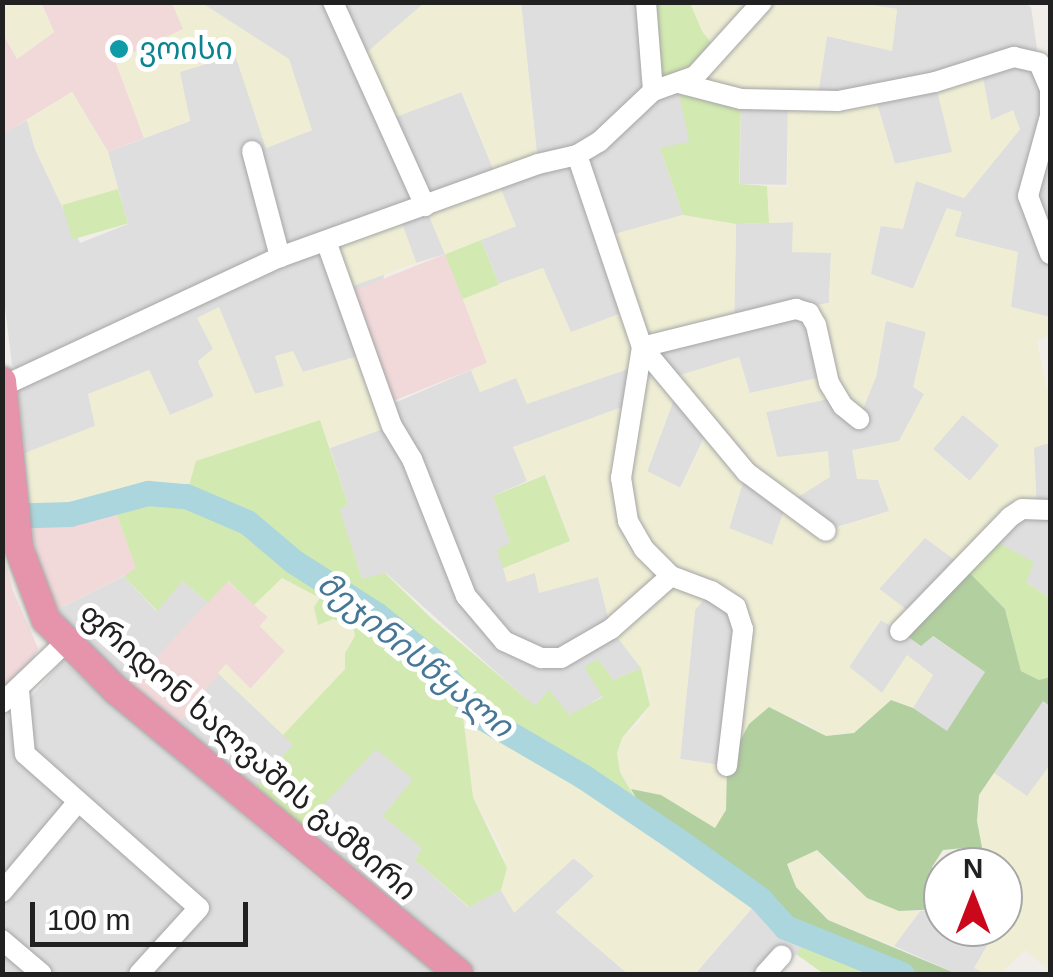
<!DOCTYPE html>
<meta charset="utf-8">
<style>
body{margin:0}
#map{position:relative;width:1053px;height:977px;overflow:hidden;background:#f1ede8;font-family:Helvetica,"Noto Sans Georgian",sans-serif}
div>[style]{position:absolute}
.residential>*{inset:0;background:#dfdede;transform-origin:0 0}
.commercial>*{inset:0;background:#f1d9da;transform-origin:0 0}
.farmland>*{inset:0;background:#efeed5;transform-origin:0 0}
.grass>*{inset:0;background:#d2e9b1;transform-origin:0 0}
.forest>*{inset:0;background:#b2cf9f}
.river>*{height:25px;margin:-12.5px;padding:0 12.5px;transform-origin:12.5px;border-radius:12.5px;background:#abd6dd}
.roads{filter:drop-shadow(0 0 2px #a5a5a5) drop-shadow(0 0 2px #a5a5a5)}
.minor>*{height:20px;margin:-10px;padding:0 10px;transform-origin:10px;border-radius:10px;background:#fff}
.highway>*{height:28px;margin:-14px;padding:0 14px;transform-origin:14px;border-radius:14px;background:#e594ab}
.dots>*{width:28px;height:28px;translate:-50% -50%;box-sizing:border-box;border:5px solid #fff;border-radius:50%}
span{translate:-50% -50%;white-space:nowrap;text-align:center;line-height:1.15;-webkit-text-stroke:10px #fff;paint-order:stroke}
.culture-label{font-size:30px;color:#0d838f}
.left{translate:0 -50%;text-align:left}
.street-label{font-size:30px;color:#212121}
.water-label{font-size:32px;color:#477797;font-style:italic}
.frame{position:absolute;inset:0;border:5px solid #212121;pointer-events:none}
.north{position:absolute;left:923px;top:847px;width:100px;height:100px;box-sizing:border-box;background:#fff;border:2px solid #a6a6a6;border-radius:50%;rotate:0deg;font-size:28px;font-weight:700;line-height:40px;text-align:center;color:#212121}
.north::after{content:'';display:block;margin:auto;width:35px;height:45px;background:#cb071b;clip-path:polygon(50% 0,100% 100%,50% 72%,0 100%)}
.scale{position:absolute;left:30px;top:902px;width:218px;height:45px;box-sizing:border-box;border:5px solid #212121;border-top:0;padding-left:12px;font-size:30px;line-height:35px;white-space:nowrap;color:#212121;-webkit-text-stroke:8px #fff;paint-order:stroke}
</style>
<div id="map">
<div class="residential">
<div style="clip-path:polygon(649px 2px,677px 83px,690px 143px,660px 148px,683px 215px,604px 237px,630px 310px,570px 333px,543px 268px,499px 284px,481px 240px,516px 226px,425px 206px,445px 254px,416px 263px,398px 215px,366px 354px,303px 372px,276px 355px,284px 386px,255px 394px,218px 308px,213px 349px,198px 362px,215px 396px,170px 415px,149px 370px,96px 426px,25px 453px,18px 384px,21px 374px,12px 365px,2px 282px,2px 134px,27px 120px,35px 149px,80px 243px,128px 224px,108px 152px,190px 121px,179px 72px,236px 55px,266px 148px,312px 130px,202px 3px,424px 3px,497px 178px,538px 164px,521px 3px)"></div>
<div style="clip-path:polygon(1022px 2px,1031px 7px,1039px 63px,1050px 60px,1050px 318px,1011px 307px,955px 236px,947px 208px,913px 289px,870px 275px,881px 225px,916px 180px,964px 198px,1020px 129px,952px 153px,895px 164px,874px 94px,817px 101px,827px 36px,892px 50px,897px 9px,853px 3px)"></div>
<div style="left:741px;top:99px;width:47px;height:85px;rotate:1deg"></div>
<div style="clip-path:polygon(794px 222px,831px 253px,829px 303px,799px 308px,828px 376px,750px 393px,667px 379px,642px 347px,734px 324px,736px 224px)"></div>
<div style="clip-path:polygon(886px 320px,926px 332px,914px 386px,925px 393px,878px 480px,890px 511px,773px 546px,729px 529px,746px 472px,777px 457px,766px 412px,838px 397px,876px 377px)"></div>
<div style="clip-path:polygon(639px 365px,633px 403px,514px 447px,527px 481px,493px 496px,510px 543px,535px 573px,539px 592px,598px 577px,611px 629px,641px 668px,613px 680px,598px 660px,603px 696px,569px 716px,535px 707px,386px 573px,362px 579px,339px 509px,348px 504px,330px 448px,391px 426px,385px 407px,471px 370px,480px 392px,516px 378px)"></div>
<div style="clip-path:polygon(677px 391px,708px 429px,680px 488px,647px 472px)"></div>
<div style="left:963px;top:414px;width:49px;height:46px;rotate:41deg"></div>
<div style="clip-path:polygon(1050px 443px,1050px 598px,1026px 582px,989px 538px,1034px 447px)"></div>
<div style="clip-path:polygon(925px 537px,963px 566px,915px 616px,879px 589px)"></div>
<div style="clip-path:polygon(124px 576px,156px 611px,183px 581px,208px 603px,130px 686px,75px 633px,58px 609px)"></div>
<div style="clip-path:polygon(711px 591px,736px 607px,727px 766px,680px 759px,695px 610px)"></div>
<div style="clip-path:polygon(881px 620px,900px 631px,932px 636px,985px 672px,947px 732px,913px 708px,933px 675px,907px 656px,882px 693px,849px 667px)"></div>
<div style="clip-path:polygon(62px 661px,320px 881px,438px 974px,3px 974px,2px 716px,7px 714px,24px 751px,26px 703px)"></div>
<div style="clip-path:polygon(218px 673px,294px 744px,256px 786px,178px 724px)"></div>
<div style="clip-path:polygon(1043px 700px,1050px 706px,1050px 765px,1027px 797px,994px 773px)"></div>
<div style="clip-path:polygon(376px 748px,414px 779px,422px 848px,415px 860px,468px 907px,501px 890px,514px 912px,573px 858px,595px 875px,556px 912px,628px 974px,480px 974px,303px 827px)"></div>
<div style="clip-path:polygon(760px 899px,785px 927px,811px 937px,779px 974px,695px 974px)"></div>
<div style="clip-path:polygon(943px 909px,943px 927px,990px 927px,995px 932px,975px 967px,986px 974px,957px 974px,894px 946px,920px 911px)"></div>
</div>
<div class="commercial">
<div style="clip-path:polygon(41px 2px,172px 3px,184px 29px,116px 61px,144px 138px,108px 152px,72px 92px,3px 134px,2px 32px,17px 59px,54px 32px)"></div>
<div style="left:445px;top:254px;width:117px;height:107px;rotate:68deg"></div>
<div style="clip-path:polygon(111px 499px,137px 569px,58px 609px,36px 565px,32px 515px,70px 514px)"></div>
<div style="clip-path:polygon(2px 547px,13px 591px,38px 648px,27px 672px,3px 688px)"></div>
<div style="clip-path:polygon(227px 581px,268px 617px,260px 626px,285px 651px,250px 689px,226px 665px,178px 724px,130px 686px)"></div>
</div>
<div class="farmland">
<div style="clip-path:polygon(evenodd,853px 2px,897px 9px,892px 51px,827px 36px,817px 100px,874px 94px,895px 164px,952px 152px,935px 82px,981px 67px,991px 120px,1013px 110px,1020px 129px,964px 198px,916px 181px,903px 229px,880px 226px,871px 274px,914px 289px,947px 208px,962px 212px,955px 236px,1018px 252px,1011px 307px,1050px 317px,1050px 335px,1037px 341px,1046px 387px,1050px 387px,1050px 442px,1034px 448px,1037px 508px,963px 566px,925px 538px,879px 589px,915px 616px,900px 631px,880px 620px,849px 667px,882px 693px,907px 655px,933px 675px,913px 708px,891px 700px,854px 733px,826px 736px,799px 719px,727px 766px,726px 810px,715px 828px,661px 795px,631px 789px,620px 772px,617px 753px,622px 738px,640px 722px,650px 705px,649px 693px,641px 668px,611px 629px,598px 577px,539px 593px,535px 573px,507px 582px,503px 568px,570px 541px,546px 475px,527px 481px,513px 447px,633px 403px,637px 366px,527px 404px,516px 378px,480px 392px,471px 370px,487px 363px,462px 297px,543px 268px,571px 332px,630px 310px,604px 237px,683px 215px,736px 224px,734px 324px,643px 346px,667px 379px,739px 357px,750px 393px,827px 376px,816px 325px,796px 309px,829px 303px,831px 253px,792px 252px,793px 222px,769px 223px,767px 186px,788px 187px,788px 101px,677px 83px,719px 53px,702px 31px,690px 3px,853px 2px,886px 321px,926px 332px,913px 387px,924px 394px,899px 441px,852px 450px,857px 479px,878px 480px,889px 511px,826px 531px,787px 504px,830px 477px,828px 451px,777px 457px,766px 412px,837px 397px,859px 419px,876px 377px,886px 321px,853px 2px,676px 393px,708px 430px,681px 488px,647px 471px,676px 393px,853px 2px,963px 415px,999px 445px,969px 482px,933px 449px,963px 415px,853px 2px,746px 472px,786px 504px,772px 545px,729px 528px,746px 472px,853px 2px,711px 591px,736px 607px,726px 766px,680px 759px,695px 610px,711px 591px)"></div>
<div style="clip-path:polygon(41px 3px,54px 32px,17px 59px,3px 32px,3px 10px,13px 3px)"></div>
<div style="clip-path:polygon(172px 3px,202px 3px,289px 59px,312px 130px,266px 148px,235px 55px,180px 72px,190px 121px,144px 138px,115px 61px,183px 29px)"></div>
<div style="clip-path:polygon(424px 3px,521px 3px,538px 164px,497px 179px,516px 226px,445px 254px,425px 206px,497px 178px,462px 92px,388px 120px,359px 59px)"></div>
<div style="clip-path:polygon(72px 92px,108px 152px,118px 189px,64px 211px,35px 149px,27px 120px)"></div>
<div style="left:399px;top:215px;width:51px;height:77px;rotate:70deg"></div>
<div style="clip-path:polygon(219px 307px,255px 394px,284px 386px,275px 356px,293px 351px,303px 372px,366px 354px,392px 426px,330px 447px,320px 421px,186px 496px,148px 493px,70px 514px,32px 515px,25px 453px,95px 426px,88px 394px,149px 370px,170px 415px,214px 397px,198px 361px,213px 349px,197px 318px)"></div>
<div style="clip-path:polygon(282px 578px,321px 598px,333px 619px,353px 626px,355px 636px,345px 653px,345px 669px,283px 735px,218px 673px,226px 664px,251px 689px,285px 651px,260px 626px,268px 617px,254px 605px)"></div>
<div style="clip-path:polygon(478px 715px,584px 777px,760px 899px,694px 974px,628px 974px,556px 912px,594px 876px,574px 858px,514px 913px,501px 890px,507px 868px,500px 846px,473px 797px,463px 716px)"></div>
<div style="clip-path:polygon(1050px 765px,1050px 971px,1025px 950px,1000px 974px,986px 974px,974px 968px,995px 932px,990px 927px,1003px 927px,1006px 897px,1003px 867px,985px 863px,977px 821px,979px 795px,994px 773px,1027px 796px)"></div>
<div style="clip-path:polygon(817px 850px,843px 879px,899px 911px,920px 911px,894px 946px,828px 920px,796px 887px,787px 863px)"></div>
</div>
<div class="grass">
<div style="clip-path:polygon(649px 3px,690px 3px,702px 31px,719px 53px,695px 76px,741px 99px,739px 184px,767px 186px,769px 223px,736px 224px,683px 215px,660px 148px,689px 142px,677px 83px,653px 91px)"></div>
<div style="left:118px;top:189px;width:36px;height:58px;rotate:74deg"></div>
<div style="left:481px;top:240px;width:48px;height:39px;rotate:68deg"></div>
<div style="clip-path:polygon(320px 420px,348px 504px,340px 510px,362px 579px,385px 573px,431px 618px,535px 706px,549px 690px,569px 715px,603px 697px,584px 667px,598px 659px,613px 680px,641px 668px,650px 705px,622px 738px,617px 753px,620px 772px,648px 820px,478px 715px,463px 716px,473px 797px,507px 868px,501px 890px,469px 907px,415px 860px,422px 848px,383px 816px,413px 779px,376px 749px,303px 827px,256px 786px,293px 745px,283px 735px,345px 669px,345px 653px,355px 636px,353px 626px,333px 619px,318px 625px,314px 607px,320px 598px,282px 578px,254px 605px,228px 581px,208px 603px,183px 581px,157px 611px,124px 576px,136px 568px,111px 499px,148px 493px,186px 496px,196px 461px)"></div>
<div style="clip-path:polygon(545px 475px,570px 541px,503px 568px,497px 550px,510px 543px,493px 496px)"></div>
<div style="clip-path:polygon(989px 538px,1034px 562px,1026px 582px,1050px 598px,1050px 677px,1039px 680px,1021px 671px,1005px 609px,963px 566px)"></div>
<div style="clip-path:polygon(811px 937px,879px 964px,902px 974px,824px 974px,796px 954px)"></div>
</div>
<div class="forest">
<div style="clip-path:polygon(963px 566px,1005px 609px,1021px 671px,1039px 680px,1050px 677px,1050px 706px,1043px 701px,979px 795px,977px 821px,985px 863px,964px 848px,943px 850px,932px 867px,943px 884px,943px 909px,899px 911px,867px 898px,817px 850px,787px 864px,796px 887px,828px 920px,957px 974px,902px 974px,785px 927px,760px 899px,648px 820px,631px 789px,661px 795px,715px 828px,726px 810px,727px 766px,749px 724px,769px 707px,826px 736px,854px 733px,891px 700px,913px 708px,947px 731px,985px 672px,933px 636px,921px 646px,900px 631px)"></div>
</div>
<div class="river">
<div style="left:2px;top:516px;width:68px;rotate:-1.7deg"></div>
<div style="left:70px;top:514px;width:81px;rotate:-15.1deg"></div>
<div style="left:148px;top:493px;width:38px;rotate:5deg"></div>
<div style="left:186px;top:496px;width:66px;rotate:23.1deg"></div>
<div style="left:247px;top:522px;width:60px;rotate:40.3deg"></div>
<div style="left:293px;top:561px;width:98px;rotate:32.6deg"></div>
<div style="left:376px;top:614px;width:72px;rotate:39.4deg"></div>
<div style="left:432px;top:660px;width:72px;rotate:50.1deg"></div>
<div style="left:478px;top:715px;width:123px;rotate:30.3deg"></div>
<div style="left:584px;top:777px;width:111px;rotate:34deg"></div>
<div style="left:676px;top:839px;width:103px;rotate:35.5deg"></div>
<div style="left:760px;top:899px;width:38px;rotate:48deg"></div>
<div style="left:785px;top:927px;width:126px;rotate:21.9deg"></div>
</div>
<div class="roads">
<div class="minor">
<div style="left:333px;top:2px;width:224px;rotate:65.7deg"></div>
<div style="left:646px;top:2px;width:89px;rotate:85.5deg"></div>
<div style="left:679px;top:83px;width:64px;rotate:14.5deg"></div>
<div style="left:741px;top:99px;width:97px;rotate:1.2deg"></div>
<div style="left:838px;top:101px;width:99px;rotate:-11.1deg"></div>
<div style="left:935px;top:82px;width:83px;rotate:-17.6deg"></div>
<div style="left:1014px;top:57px;width:26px;rotate:13deg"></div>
<div style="left:1039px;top:63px;width:28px;rotate:67deg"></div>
<div style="left:1050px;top:89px;width:27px;rotate:90deg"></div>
<div style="left:1050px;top:116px;width:83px;rotate:105.4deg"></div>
<div style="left:1028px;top:196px;width:62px;rotate:69.2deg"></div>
<div style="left:252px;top:151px;width:110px;rotate:75.2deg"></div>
<div style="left:577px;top:155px;width:203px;rotate:71.3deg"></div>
<div style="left:642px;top:347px;width:163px;rotate:50.2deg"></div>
<div style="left:746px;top:472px;width:99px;rotate:36.4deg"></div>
<div style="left:326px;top:241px;width:196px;rotate:70.4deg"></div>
<div style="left:392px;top:426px;width:39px;rotate:59deg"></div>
<div style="left:412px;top:459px;width:147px;rotate:68.5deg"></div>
<div style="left:466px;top:596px;width:59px;rotate:49.8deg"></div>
<div style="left:504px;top:641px;width:41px;rotate:24.7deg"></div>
<div style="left:541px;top:658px;width:20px"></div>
<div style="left:561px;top:658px;width:58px;rotate:-30.1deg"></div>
<div style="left:611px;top:629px;width:80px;rotate:-41.5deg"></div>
<div style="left:3px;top:386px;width:306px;rotate:-25deg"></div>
<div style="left:280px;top:257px;width:274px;rotate:-19.8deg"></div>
<div style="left:538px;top:164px;width:40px;rotate:-13deg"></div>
<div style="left:577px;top:155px;width:26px;rotate:-31deg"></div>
<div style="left:599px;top:142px;width:74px;rotate:-43.4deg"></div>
<div style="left:653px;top:91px;width:45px;rotate:-19.7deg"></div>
<div style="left:695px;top:76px;width:100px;rotate:-47.8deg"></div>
<div style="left:900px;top:631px;width:158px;rotate:-46deg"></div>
<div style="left:1010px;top:517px;width:14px;rotate:-34deg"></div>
<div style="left:1022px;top:509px;width:28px;rotate:2deg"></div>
<div style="left:19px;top:691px;width:63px;rotate:84.6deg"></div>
<div style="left:25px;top:754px;width:232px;rotate:41.5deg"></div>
<div style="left:199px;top:908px;width:89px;rotate:132.3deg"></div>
<div style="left:2px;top:703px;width:87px;rotate:-43.6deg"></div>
<div style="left:727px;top:766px;width:138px;rotate:-83.3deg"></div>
<div style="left:743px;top:629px;width:23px;rotate:-108deg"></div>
<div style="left:736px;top:607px;width:30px;rotate:-147deg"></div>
<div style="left:711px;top:591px;width:43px;rotate:-159.4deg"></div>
<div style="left:671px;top:576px;width:38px;rotate:-135deg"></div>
<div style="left:644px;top:549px;width:32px;rotate:-120deg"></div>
<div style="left:628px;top:521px;width:44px;rotate:-99.2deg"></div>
<div style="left:621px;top:478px;width:133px;rotate:-80.9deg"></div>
<div style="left:642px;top:347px;width:159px;rotate:-13.9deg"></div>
<div style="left:796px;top:309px;width:14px;rotate:17deg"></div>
<div style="left:809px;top:313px;width:14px;rotate:60deg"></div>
<div style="left:816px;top:325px;width:59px;rotate:77.4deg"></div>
<div style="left:829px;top:383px;width:27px;rotate:59deg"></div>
<div style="left:843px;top:406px;width:21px;rotate:39deg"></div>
<div style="left:2px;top:892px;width:116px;rotate:-49.9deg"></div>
<div style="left:2px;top:940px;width:52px;rotate:40.4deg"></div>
<div style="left:765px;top:974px;width:25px;rotate:-48deg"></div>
</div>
<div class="highway">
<div style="left:2px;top:381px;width:169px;rotate:84.2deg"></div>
<div style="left:19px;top:549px;width:76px;rotate:69.2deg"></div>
<div style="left:46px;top:620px;width:99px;rotate:45deg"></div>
<div style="left:116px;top:690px;width:445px;rotate:39.6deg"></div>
</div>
</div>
<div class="dots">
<div style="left:119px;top:49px;background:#0f9aa8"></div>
</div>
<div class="culture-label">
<span class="left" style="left:139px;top:49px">ვოისი</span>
</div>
<div class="street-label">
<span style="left:248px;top:752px;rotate:41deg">ფრიდონ ხალვაშის გამზირი</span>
</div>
<div class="water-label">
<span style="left:415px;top:655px;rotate:39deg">მეჯინისწყალი</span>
</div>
<div class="frame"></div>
<div class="north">N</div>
<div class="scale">100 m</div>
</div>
